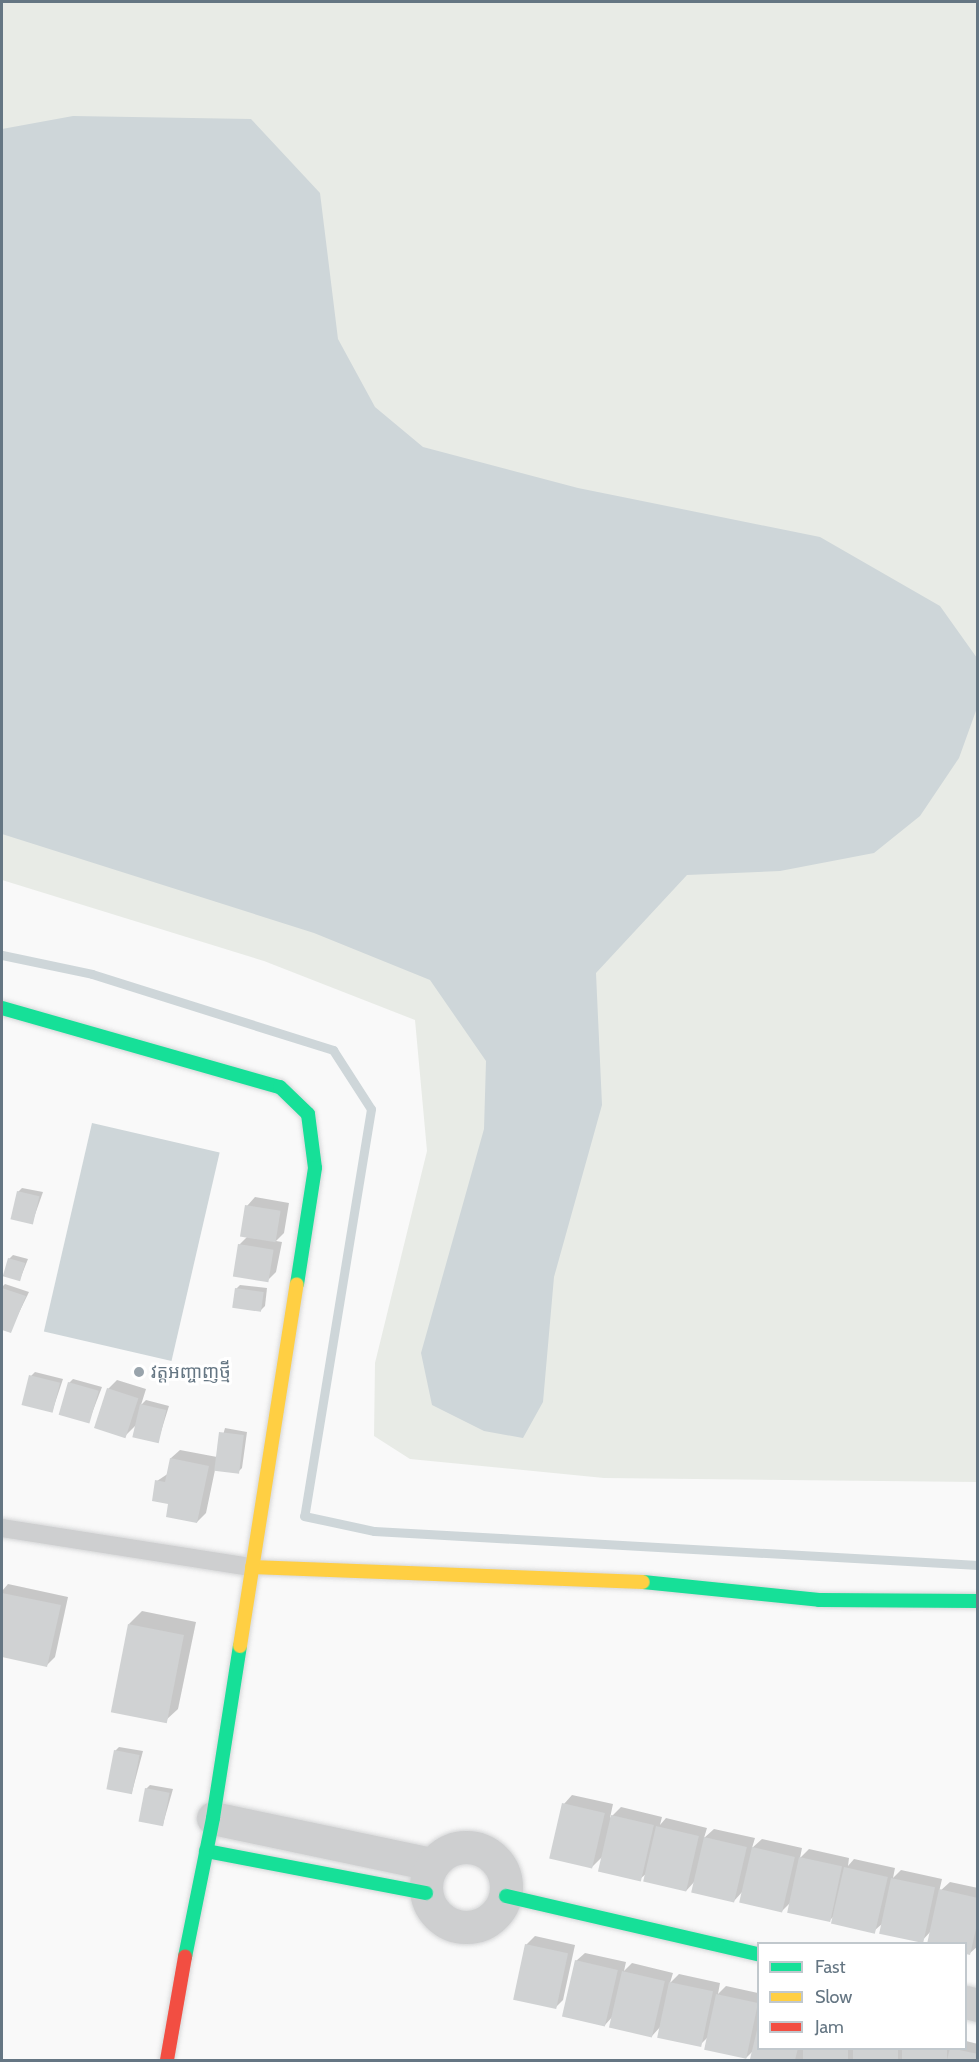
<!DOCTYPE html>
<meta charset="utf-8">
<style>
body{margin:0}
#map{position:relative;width:979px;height:2062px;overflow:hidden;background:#f9f9f9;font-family:Cabin,"Noto Sans Khmer",sans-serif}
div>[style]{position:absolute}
.green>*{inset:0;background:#e8ebe6}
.water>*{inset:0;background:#ced6d9;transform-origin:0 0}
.shadow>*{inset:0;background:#0003}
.stream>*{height:9px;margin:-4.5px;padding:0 4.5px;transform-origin:4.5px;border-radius:4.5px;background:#ced6d9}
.building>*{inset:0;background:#d0d2d3;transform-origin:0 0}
.roads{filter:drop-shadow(0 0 2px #d5d6d7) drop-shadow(0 0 2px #d5d6d7)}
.lane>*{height:18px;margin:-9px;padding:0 9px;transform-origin:9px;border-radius:9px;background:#cecfd0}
.street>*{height:33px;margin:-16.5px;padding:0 16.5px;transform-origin:16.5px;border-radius:16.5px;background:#cecfd0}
.street>.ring{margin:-16.5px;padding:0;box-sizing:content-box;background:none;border:33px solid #cecfd0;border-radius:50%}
.fast>*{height:14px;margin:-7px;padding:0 7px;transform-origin:7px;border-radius:7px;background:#16e098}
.slow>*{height:14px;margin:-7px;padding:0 7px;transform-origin:7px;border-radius:7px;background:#ffcf43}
.jam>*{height:14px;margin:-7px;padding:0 7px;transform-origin:7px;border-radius:7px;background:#f24e42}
.dots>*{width:16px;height:16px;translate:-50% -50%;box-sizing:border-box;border:3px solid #fff;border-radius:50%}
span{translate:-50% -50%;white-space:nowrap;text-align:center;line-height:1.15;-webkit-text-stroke:6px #fff;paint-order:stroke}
.poi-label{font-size:18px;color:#657683}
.left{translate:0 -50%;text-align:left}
.frame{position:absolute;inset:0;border:3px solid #657683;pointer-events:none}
.legend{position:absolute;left:757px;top:1942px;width:210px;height:108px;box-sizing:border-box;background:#fff;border:2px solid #c1c8cd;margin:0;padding:8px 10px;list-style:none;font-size:18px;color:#657683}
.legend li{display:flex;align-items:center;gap:12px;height:30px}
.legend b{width:30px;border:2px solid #c1c8cd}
</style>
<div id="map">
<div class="green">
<div style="clip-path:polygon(2px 2px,977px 2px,977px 1482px,604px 1478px,410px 1459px,374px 1436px,375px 1363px,427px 1151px,415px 1020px,264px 961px,2px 880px)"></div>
</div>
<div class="water">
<div style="clip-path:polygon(73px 116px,251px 119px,320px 193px,338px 339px,375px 407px,423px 447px,578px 488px,820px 537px,940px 606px,977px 658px,977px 708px,959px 758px,920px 816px,874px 853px,780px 871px,687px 875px,596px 973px,602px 1105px,554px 1277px,543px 1402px,523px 1438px,484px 1431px,432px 1405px,421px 1353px,484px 1129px,486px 1061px,430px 980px,314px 933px,2px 834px,2px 129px)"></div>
<div style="left:92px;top:1123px;width:131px;height:214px;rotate:13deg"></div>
</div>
<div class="shadow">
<div style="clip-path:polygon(22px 1188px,43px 1192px,32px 1223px,18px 1192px)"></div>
<div style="clip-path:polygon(255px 1197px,289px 1203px,284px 1233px,276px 1241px,282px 1242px,276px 1272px,268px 1280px,239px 1245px,247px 1237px,247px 1206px)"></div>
<div style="clip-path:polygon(13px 1255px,28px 1259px,20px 1279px,9px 1259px)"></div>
<div style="clip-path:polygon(5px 1284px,29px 1292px,10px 1331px,2px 1328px,2px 1287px)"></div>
<div style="clip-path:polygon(240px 1285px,267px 1288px,265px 1306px,261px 1310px,236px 1289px)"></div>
<div style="clip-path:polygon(35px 1372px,63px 1379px,52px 1412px,31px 1376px)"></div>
<div style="clip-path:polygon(73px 1379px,102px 1387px,89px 1421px,69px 1383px)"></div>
<div style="clip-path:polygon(117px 1380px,146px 1389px,141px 1405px,146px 1400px,169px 1406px,158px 1441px,137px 1424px,125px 1436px,108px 1389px)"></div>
<div style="clip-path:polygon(225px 1428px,247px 1432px,242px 1468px,238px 1472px,215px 1470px,206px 1513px,197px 1522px,170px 1503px,157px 1481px,169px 1473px,171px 1458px,180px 1450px,217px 1457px)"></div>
<div style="clip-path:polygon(8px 1584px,68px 1597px,55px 1657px,46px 1666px,2px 1656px,2px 1591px)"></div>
<div style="clip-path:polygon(142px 1611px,196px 1622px,178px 1709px,165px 1721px,129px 1624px)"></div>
<div style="clip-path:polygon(119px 1747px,143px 1751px,132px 1792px,115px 1751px)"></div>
<div style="clip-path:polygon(150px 1785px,173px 1789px,163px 1824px,146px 1789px)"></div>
<div style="clip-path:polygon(572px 1795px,613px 1804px,610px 1818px,621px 1807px,662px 1817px,660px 1825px,666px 1818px,707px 1828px,704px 1838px,714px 1829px,755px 1838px,752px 1848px,762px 1839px,802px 1848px,800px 1858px,809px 1849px,849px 1858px,848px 1866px,854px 1859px,895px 1868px,893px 1878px,901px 1870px,942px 1879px,939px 1892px,950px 1882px,978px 1888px,978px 1946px,969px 1954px,966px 1953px,966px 1944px,931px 1931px,921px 1942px,883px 1923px,874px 1931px,835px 1915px,829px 1921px,790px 1903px,782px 1911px,743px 1891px,734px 1901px,695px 1881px,686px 1891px,647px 1873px,640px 1879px,603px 1856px,592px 1867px,564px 1804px)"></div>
<div style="clip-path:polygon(535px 1936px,575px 1945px,563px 2000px,555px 2008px,526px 1945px)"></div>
<div style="clip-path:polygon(585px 1953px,626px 1962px,624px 1971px,632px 1963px,673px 1973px,670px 1983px,679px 1974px,720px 1983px,718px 1994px,726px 1986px,758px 1993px,758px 2048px,966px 2048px,966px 2041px,978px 2044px,978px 2060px,762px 2060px,752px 2058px,754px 2050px,746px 2058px,707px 2038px,699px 2046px,661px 2026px,652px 2036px,613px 2016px,605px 2025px,576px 1961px)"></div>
</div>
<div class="stream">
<div style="left:2px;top:955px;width:92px;rotate:11.9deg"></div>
<div style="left:92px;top:974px;width:253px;rotate:17.5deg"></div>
<div style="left:333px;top:1050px;width:70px;rotate:57.2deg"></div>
<div style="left:371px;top:1109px;width:412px;rotate:99.3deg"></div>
<div style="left:304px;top:1516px;width:72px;rotate:12.1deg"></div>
<div style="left:374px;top:1531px;width:605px;rotate:3.22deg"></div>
</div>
<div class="building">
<div style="left:17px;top:1191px;width:23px;height:29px;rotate:13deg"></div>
<div style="left:245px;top:1205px;width:36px;height:32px;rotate:9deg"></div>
<div style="left:238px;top:1244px;width:36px;height:33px;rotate:9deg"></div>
<div style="left:8px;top:1258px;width:18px;height:19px;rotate:16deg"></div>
<div style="clip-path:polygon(2px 1288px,26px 1296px,11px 1333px,2px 1330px)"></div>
<div style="left:235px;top:1288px;width:29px;height:20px;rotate:8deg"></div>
<div style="left:29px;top:1375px;width:32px;height:31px;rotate:14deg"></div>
<div style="left:68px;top:1382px;width:32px;height:34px;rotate:16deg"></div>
<div style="left:107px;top:1388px;width:33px;height:42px;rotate:18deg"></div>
<div style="left:140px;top:1404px;width:27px;height:34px;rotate:13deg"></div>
<div style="left:219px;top:1432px;width:25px;height:39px;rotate:7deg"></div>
<div style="clip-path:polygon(170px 1458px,209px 1466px,197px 1523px,166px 1517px,168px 1504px,152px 1501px,155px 1480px,165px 1482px)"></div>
<div style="clip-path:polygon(2px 1593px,61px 1605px,47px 1667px,2px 1657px)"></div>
<div style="left:128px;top:1624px;width:57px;height:90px;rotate:11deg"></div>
<div style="left:114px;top:1750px;width:26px;height:40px;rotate:11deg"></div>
<div style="left:145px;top:1788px;width:25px;height:34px;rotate:11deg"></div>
<div style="left:562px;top:1803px;width:44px;height:57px;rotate:13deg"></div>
<div style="left:611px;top:1815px;width:44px;height:58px;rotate:13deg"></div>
<div style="left:656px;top:1826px;width:44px;height:57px;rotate:13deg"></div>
<div style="left:704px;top:1837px;width:44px;height:57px;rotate:13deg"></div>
<div style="left:752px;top:1847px;width:44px;height:57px;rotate:13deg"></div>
<div style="left:799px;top:1857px;width:44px;height:57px;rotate:12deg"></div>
<div style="left:844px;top:1867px;width:45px;height:58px;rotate:13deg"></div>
<div style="left:891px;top:1878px;width:45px;height:57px;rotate:12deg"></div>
<div style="clip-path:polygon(939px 1889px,978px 1898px,978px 1920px,970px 1955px,966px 1954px,966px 1944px,927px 1944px)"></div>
<div style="left:525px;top:1944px;width:44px;height:57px;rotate:12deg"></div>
<div style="left:575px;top:1960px;width:44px;height:58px;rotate:13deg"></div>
<div style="left:622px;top:1971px;width:44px;height:58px;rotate:13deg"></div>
<div style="left:669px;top:1982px;width:45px;height:57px;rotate:12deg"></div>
<div style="left:716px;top:1994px;width:43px;height:57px;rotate:12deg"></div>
<div style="clip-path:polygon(758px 2026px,758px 2048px,798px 2048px,795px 2060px,750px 2059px)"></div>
<div style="left:803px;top:2048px;width:45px;height:12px"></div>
<div style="left:853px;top:2048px;width:45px;height:12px"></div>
<div style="left:902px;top:2048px;width:45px;height:12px"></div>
<div style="clip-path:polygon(950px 2048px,978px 2054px,978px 2060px,947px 2060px)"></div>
</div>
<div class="roads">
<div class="lane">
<div style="left:2px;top:1528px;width:253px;rotate:8.9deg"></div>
</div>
<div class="street">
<div style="left:213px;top:1818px;width:224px;rotate:11.9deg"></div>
<div class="ring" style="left:426px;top:1847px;width:47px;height:47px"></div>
<div style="left:966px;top:2002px;width:12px;rotate:14deg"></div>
</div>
<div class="fast">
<div style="left:2px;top:1008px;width:289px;rotate:15.9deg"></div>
<div style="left:280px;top:1087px;width:39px;rotate:44deg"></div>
<div style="left:308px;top:1114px;width:54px;rotate:82.6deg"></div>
<div style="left:315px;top:1168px;width:117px;rotate:98.8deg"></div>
<div style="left:643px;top:1582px;width:177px;rotate:5.8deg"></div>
<div style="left:819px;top:1600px;width:159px;rotate:0.4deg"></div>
<div style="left:206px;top:1851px;width:224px;rotate:10.8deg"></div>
<div style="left:506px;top:1896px;width:259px;rotate:13deg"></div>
<div style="left:185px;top:1957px;width:142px;rotate:-78.6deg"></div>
<div style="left:213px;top:1818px;width:174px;rotate:-81.1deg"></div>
</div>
<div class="slow">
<div style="left:252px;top:1567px;width:391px;rotate:2.2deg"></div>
<div style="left:240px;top:1646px;width:366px;rotate:-81.1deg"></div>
</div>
<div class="jam">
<div style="left:167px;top:2060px;width:105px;rotate:-80.1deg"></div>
</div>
</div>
<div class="dots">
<div style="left:139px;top:1372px;background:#99a4ac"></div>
</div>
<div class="poi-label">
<span class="left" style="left:151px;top:1372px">វត្តអញ្ចាញថ្មី</span>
</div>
<div class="frame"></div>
<ul class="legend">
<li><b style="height:8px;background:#16e098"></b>Fast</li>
<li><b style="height:8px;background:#ffcf43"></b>Slow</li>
<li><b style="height:8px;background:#f24e42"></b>Jam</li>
</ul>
</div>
